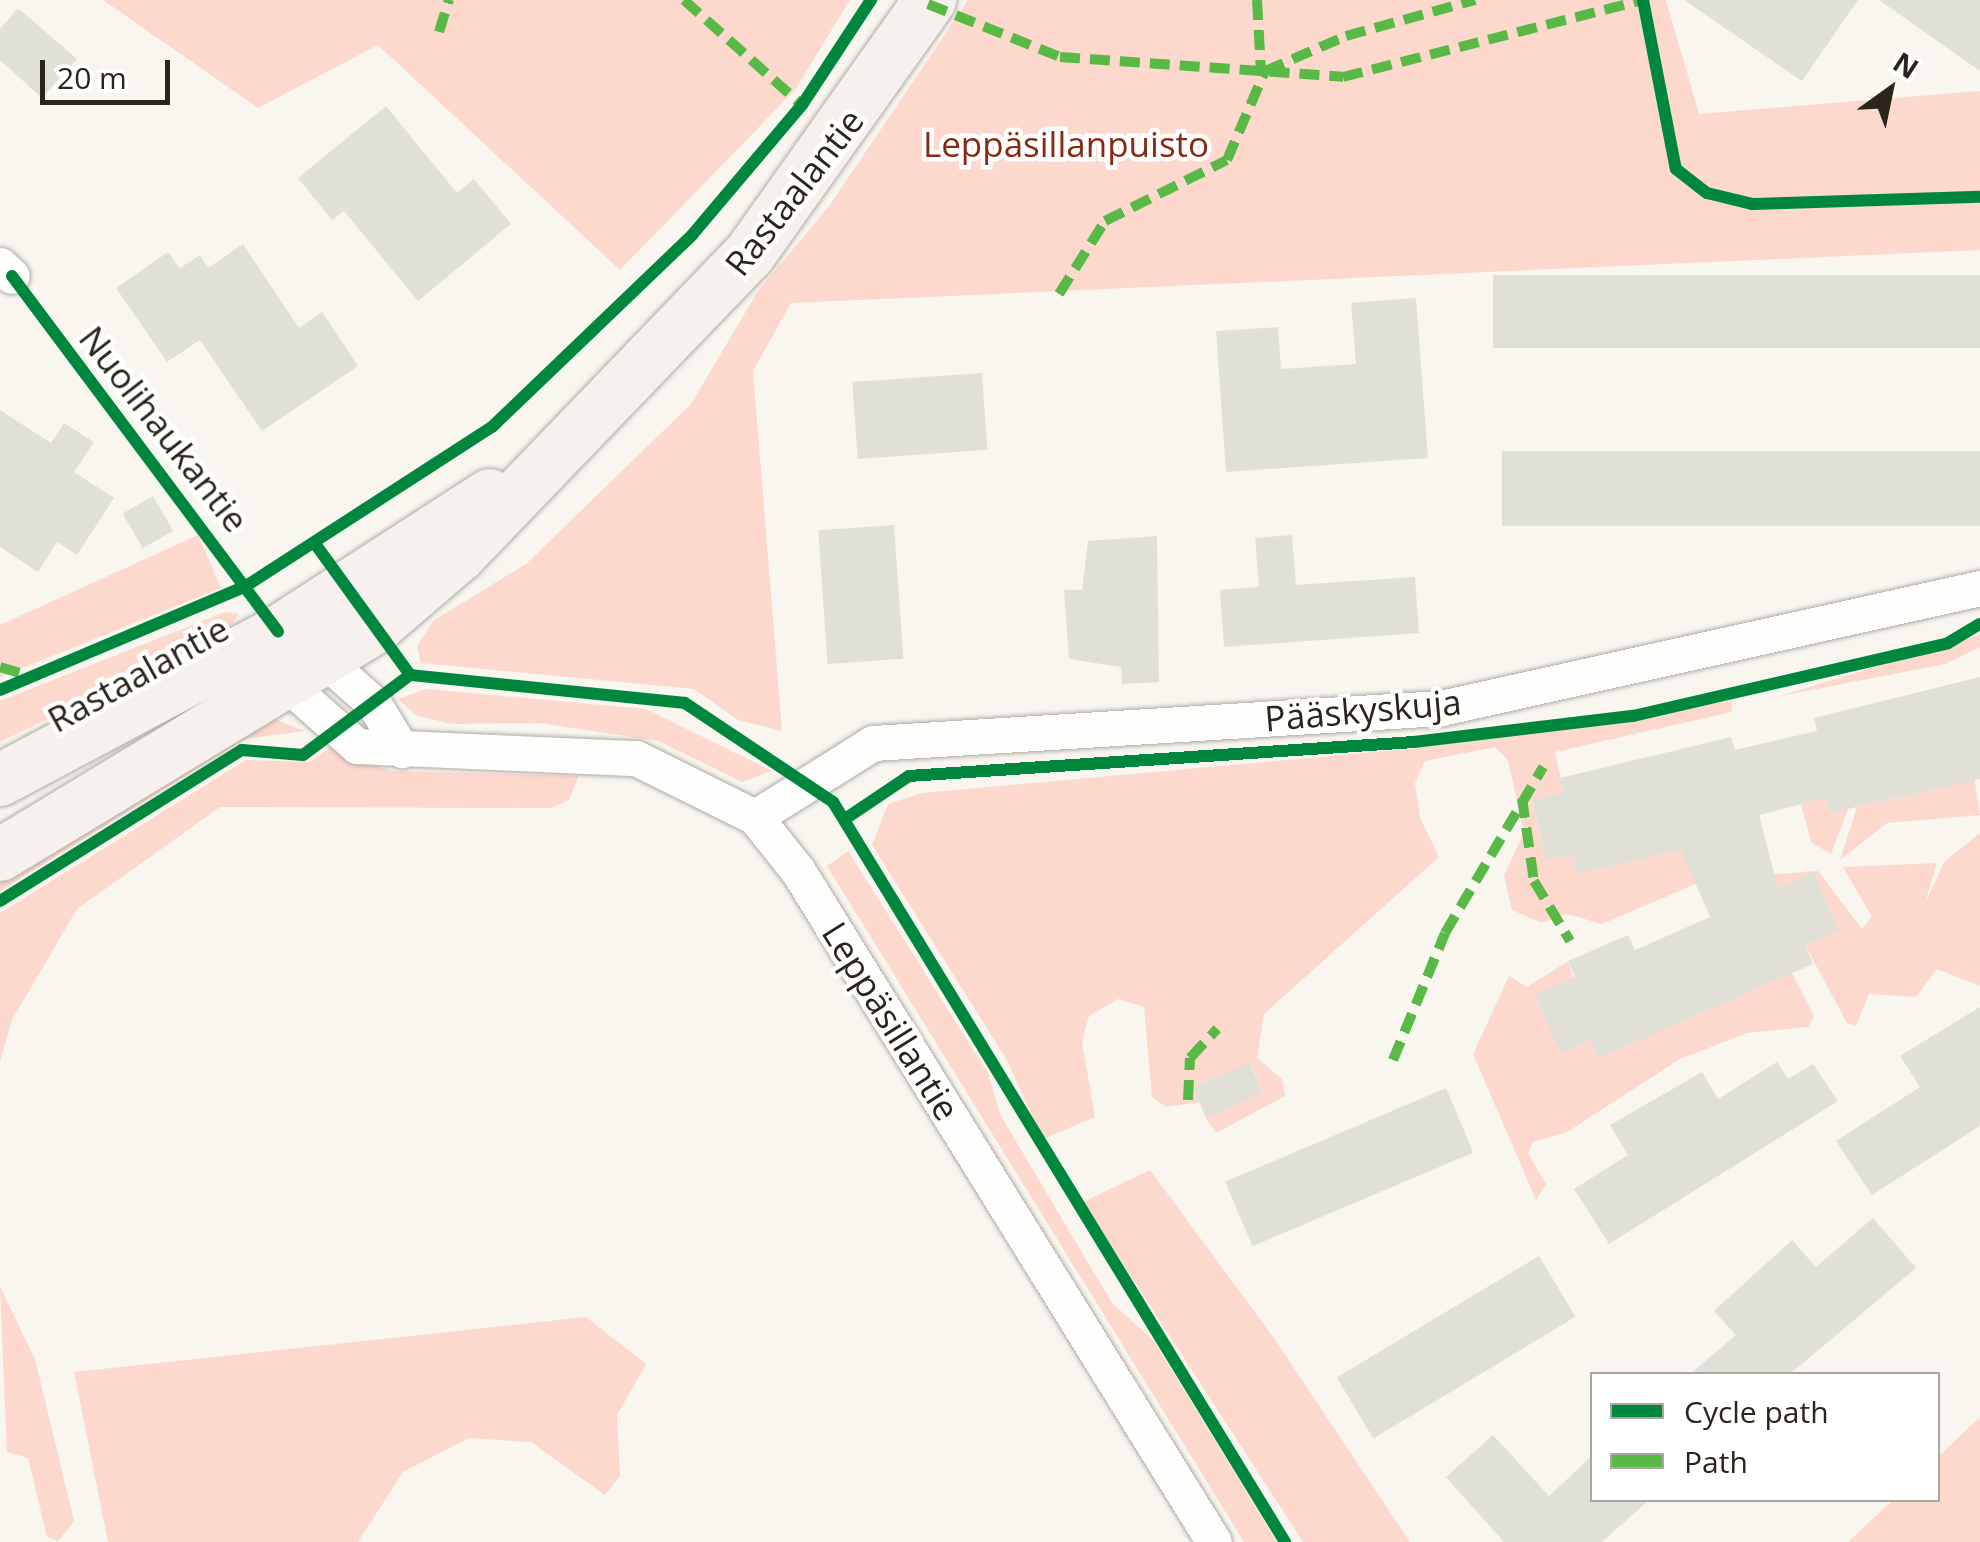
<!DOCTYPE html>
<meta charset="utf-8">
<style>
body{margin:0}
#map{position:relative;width:1980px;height:1542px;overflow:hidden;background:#f9f6f0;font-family:"Open Sans",sans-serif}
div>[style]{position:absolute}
.green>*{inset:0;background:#fcd8cd}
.building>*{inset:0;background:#e1e0d7;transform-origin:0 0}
.roads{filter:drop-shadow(0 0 2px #afaba4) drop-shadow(0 0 2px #afaba4)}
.street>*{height:35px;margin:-17.5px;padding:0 17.5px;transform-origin:17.5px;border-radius:17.5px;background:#fefefd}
.primary>*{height:52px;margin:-26px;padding:0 26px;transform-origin:26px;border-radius:26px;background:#f6f1ed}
.quiet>*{height:10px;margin-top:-5px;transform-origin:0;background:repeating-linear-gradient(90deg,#58b947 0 20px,transparent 0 30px)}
.cycleway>*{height:12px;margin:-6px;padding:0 6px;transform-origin:6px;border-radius:6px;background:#00873e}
span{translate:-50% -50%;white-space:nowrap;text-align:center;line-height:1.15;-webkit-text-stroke:9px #fff;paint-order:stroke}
.park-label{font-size:35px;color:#882a13}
.street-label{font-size:35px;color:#2a241a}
.legend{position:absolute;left:1590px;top:1372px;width:350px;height:130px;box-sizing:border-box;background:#fff;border:2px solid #aaa7a3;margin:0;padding:12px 18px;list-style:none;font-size:30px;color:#2a241a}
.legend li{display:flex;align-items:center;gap:20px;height:50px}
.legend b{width:50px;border:2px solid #aaa7a3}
.north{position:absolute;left:1840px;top:40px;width:100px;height:100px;-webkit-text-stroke:8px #fff;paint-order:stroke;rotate:33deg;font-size:28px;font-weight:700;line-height:40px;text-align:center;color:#2a241a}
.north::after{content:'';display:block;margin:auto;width:35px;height:45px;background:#2a241a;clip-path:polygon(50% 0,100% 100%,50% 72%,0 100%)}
.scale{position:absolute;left:40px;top:60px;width:130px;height:45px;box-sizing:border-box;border:5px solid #2a241a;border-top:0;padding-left:12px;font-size:30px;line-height:35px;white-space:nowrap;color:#2a241a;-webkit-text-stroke:8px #fff;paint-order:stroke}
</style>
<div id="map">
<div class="green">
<div style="clip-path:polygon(103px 0,850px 0,795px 90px,620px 270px,378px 45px,258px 108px)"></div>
<div style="clip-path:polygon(968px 0,1666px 0,1699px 114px,1980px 91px,1980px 250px,791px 303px,753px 371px,782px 731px,738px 720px,694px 689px,421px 663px,417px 646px,433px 621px,526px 564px,691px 404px,758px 291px,829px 206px)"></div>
<div style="clip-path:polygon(198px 535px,221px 588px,0 677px,0 625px)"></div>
<div style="clip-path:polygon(225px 612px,239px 614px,226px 633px,0 742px,0 701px)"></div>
<div style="clip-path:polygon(1980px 635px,1980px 647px,1945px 664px,1776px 697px)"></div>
<div style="clip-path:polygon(426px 689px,646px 709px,772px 771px,742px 782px,658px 741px,540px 723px,452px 724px,417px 716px,398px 699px)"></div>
<div style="clip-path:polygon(1731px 701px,1732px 712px,1555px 752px,1564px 792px,1532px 801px,1546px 861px,1572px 855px,1577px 873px,1614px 864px,1644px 839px,1649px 857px,1691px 848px,1752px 860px,1602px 924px,1567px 914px,1541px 923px,1512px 910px,1504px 876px,1524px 832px,1508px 760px,1495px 747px,1425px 761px,1415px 783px,1420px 818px,1439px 857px,1264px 1014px,1257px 1058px,1282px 1079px,1285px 1096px,1216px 1133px,1205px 1117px,1263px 1093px,1251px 1064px,1193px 1087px,1199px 1102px,1166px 1107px,1152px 1097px,1144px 1007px,1118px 999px,1089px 1016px,1082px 1042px,1095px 1117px,1043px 1139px,1005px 1057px,872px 845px,888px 804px,922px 793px,1419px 748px)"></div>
<div style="clip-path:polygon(270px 717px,304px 731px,245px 739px,0 891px,0 864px)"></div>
<div style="clip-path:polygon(329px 748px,391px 771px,579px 776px,569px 800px,551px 808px,220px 807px,77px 909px,12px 1020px,0 1061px,0 913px,246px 760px,310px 762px)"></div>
<div style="clip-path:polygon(1972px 763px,1980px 815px,1887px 823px,1840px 860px,1857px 807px,1945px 787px)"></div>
<div style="clip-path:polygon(1826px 795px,1848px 809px,1831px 854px,1811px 842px,1800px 800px)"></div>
<div style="clip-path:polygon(1980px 833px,1980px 986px,1937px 969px,1916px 997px,1869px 994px,1856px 1026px,1847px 1023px,1805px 945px,1838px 930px,1813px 873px,1771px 891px,1764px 875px,1818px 871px,1862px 929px,1872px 917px,1843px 867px,1937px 863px,1925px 903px,1945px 861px)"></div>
<div style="clip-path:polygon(848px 851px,988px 1073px,1001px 1116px,1112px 1303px,1154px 1341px,1277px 1542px,1244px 1542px,827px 866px)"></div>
<div style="clip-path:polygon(1568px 961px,1598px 1058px,1641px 1039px,1634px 1021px,1688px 1018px,1792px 973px,1814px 1016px,1808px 1027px,1747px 1033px,1680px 1059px,1567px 1132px,1533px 1142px,1528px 1153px,1546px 1184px,1536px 1200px,1473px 1054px,1509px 976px,1527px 987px)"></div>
<div style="clip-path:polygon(1150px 1170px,1274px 1338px,1410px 1542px,1303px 1542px,1083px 1202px)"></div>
<div style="clip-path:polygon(0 1287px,35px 1359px,74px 1521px,58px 1541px,47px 1537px,28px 1458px,7px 1452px)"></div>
<div style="clip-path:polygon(586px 1317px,646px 1364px,617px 1415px,620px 1476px,605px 1495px,531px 1442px,469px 1438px,403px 1472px,358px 1542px,108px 1542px,74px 1372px)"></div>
<div style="clip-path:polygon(1980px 1417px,1980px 1542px,1848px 1542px,1893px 1500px,1938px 1500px,1938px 1457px)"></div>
</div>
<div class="building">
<div style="clip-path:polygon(1684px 0,1858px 0,1802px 81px)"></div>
<div style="clip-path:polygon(1879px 0,1980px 0,1980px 71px)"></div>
<div style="clip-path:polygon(18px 8px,77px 59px,42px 98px,0 60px,0 29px)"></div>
<div style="clip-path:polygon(386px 106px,457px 193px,474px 179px,511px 224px,418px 301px,344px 211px,332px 220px,298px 178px)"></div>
<div style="clip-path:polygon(243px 244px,299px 328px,322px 312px,358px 366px,262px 431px,200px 340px,167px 362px,116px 288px,168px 252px,180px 268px,200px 255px,208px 268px)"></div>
<div style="left:1980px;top:275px;width:73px;height:487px;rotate:90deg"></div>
<div style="clip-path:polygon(1416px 298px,1428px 458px,1226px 472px,1216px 331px,1278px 327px,1281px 369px,1356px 364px,1351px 303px)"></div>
<div style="left:982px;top:373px;width:77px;height:130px;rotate:86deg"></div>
<div style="clip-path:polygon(0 410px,51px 443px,64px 423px,94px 442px,74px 472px,114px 498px,77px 555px,57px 542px,38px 572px,0 547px)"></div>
<div style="left:1980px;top:451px;width:75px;height:478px;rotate:90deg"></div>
<div style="left:153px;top:496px;width:40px;height:35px;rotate:60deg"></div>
<div style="left:894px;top:525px;width:134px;height:76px;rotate:86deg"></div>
<div style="clip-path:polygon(1292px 535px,1296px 585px,1415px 577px,1419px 633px,1224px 647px,1220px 590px,1259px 587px,1255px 538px)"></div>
<div style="clip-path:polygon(1157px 536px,1159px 682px,1122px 684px,1121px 667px,1069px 659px,1064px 590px,1082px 590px,1088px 541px)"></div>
<div style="clip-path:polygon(1980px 677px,1980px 779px,1830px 813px,1826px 798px,1759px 815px,1778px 888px,1813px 872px,1839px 931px,1805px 945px,1813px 964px,1598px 1058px,1590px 1040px,1561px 1053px,1535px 995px,1575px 977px,1568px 961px,1628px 935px,1635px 950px,1710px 917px,1681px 850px,1577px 873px,1572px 855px,1546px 861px,1532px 800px,1564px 792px,1560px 778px,1731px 737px,1735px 750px,1817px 731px,1814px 718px)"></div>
<div style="clip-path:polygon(1980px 1007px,1980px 1126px,1872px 1195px,1836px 1141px,1920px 1087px,1900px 1056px)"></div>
<div style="clip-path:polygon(1777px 1062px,1788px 1079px,1813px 1064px,1838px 1101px,1609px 1244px,1574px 1189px,1628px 1155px,1610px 1125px,1702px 1072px,1718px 1099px)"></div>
<div style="left:1250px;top:1063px;width:33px;height:62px;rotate:67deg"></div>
<div style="left:1446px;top:1088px;width:70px;height:240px;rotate:67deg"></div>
<div style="clip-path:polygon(1873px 1218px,1916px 1268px,1790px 1374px,1690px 1374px,1736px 1335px,1714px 1311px,1792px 1240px,1816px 1267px)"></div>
<div style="left:1539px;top:1256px;width:71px;height:236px;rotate:59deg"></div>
<div style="clip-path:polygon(1493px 1435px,1549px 1496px,1592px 1456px,1592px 1500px,1649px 1500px,1602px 1542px,1504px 1542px,1446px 1477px)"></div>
</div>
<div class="roads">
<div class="street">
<div style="left:0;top:265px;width:16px;rotate:43deg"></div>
<div style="left:310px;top:647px;width:86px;rotate:41.7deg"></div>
<div style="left:374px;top:704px;width:54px;rotate:58.7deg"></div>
<div style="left:283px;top:663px;width:21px;rotate:79deg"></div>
<div style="left:287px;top:684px;width:94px;rotate:41.5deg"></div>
<div style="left:357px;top:746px;width:279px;rotate:2.5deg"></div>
<div style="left:636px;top:758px;width:133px;rotate:26.4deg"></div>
<div style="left:755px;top:817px;width:69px;rotate:51.5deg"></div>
<div style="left:798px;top:871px;width:789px;rotate:58.2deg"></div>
<div style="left:755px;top:817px;width:139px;rotate:-32.1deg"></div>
<div style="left:873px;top:743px;width:569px;rotate:-3.53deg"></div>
<div style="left:1441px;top:708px;width:552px;rotate:-12.55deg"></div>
</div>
<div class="primary">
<div style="left:0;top:780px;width:315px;rotate:-28deg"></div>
<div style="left:278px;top:632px;width:252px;rotate:-32.9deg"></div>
<div style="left:0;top:855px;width:440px;rotate:-31.2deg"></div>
<div style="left:376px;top:627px;width:111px;rotate:-40.6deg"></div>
<div style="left:460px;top:555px;width:417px;rotate:-46.1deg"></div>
<div style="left:749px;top:255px;width:313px;rotate:-54.6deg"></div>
</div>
</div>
<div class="quiet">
<div style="left:684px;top:0;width:158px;rotate:41.7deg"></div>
<div style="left:1257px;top:0;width:71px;rotate:86.8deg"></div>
<div style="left:928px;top:4px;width:142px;rotate:21.9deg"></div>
<div style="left:1060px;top:57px;width:284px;rotate:4deg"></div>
<div style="left:1343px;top:77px;width:310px;rotate:-14.4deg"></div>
<div style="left:439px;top:32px;width:34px;rotate:-73deg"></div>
<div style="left:1059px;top:294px;width:86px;rotate:-57.8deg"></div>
<div style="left:1105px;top:221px;width:136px;rotate:-26.6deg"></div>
<div style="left:1227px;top:160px;width:97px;rotate:-66.9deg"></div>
<div style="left:1265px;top:71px;width:88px;rotate:-23.4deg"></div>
<div style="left:1346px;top:36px;width:134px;rotate:-15.6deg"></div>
<div style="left:0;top:667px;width:31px;rotate:17deg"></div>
<div style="left:1522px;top:798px;width:84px;rotate:81.8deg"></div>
<div style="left:1534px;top:881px;width:70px;rotate:59deg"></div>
<div style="left:1393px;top:1060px;width:137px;rotate:-67.7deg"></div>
<div style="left:1445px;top:933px;width:193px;rotate:-59.4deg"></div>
<div style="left:1188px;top:1100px;width:42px;rotate:-87.3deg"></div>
<div style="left:1190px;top:1058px;width:40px;rotate:-47deg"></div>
</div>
<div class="cycleway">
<div style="left:1643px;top:0;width:172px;rotate:79deg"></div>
<div style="left:1676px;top:169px;width:39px;rotate:38deg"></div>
<div style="left:1707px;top:193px;width:46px;rotate:13.7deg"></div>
<div style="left:1752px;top:204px;width:228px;rotate:-1.8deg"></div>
<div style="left:12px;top:276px;width:444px;rotate:53.2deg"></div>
<div style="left:316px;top:545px;width:160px;rotate:54.1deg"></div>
<div style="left:410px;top:675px;width:276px;rotate:5.8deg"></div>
<div style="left:685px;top:703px;width:178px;rotate:33.8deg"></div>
<div style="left:833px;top:802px;width:867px;rotate:58.58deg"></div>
<div style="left:0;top:690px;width:267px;rotate:-22.9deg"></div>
<div style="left:246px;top:586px;width:294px;rotate:-32.9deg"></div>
<div style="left:493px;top:426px;width:276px;rotate:-43.8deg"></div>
<div style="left:692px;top:235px;width:170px;rotate:-49.8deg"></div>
<div style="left:802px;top:105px;width:126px;rotate:-56.7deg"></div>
<div style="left:845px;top:819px;width:77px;rotate:-33.9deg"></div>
<div style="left:909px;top:776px;width:506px;rotate:-3.85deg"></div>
<div style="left:1414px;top:742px;width:221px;rotate:-6.8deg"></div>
<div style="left:1633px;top:716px;width:323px;rotate:-13deg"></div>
<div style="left:1948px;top:643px;width:37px;rotate:-31deg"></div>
<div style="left:0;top:901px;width:285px;rotate:-32deg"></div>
<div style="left:242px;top:750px;width:61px;rotate:4.7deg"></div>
<div style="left:303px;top:755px;width:134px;rotate:-36.8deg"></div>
</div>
<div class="park-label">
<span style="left:1066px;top:144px">Leppäsillanpuisto</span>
</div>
<div class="street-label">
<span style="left:794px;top:192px;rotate:-52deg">Rastaalantie</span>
<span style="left:164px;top:429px;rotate:52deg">Nuolihaukantie</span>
<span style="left:138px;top:674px;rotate:-29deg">Rastaalantie</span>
<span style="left:1363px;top:710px;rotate:-5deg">Pääskyskuja</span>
<span style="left:891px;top:1021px;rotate:58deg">Leppäsillantie</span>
</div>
<ul class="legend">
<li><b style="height:12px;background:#00873e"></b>Cycle path</li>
<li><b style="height:12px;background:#58b947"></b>Path</li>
</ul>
<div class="north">N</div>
<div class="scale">20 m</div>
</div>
